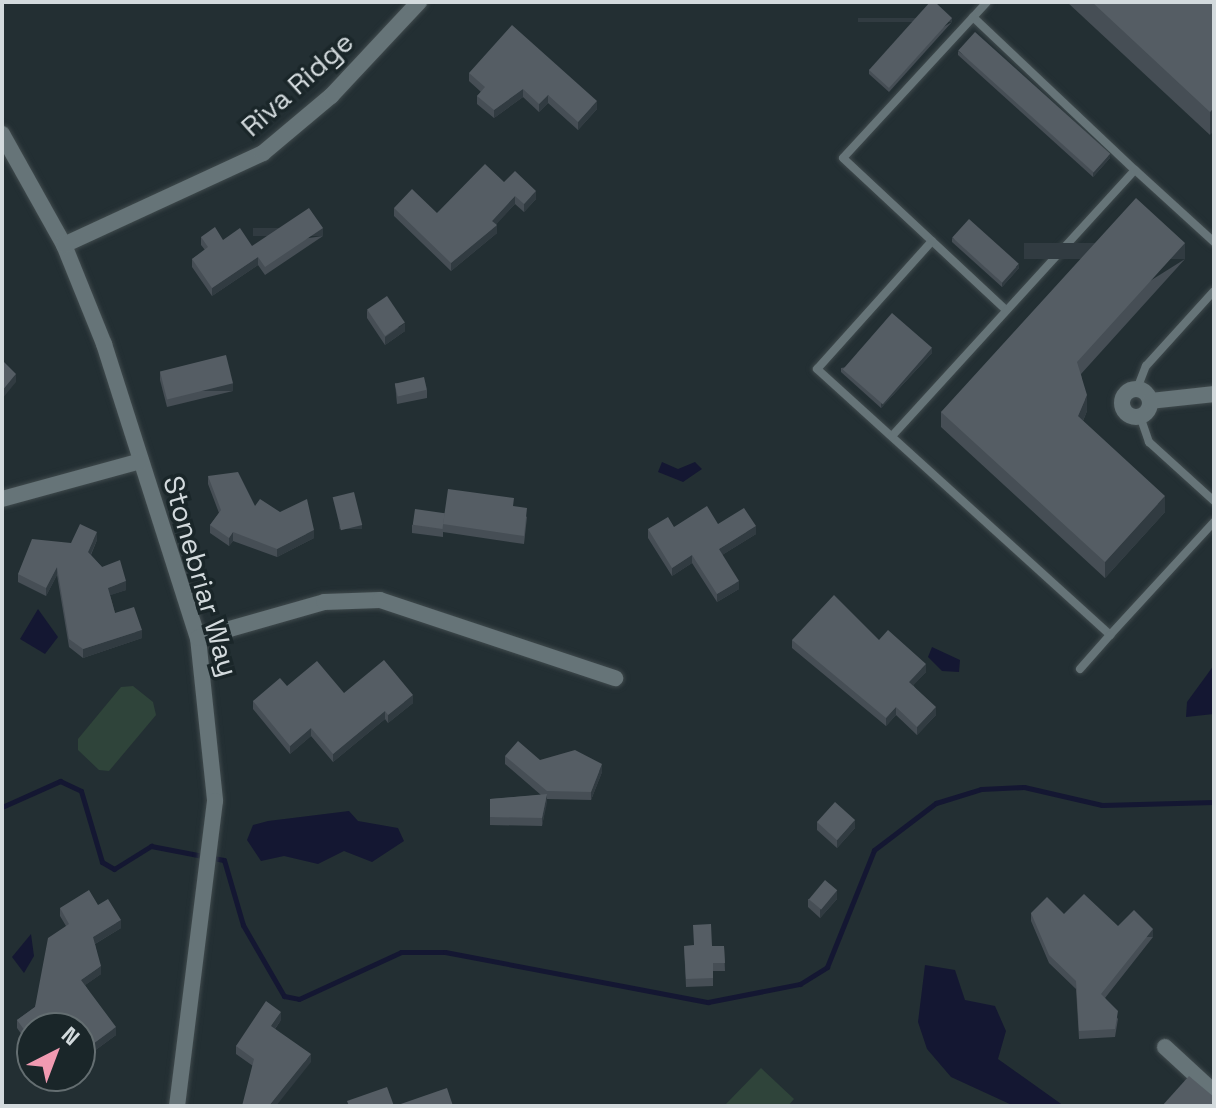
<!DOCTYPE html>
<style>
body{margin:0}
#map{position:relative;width:1216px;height:1108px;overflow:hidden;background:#232f33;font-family:"Space Grotesk",sans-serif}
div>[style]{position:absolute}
.green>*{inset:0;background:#2f443a}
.water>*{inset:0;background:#141732}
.stream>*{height:5px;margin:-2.5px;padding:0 2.5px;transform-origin:2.5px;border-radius:2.5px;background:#141732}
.roads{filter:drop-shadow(0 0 2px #404a4d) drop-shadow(0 0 2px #404a4d)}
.lane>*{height:8px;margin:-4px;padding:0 4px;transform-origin:4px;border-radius:4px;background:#667478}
.street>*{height:16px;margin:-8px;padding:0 8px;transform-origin:8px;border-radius:8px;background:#667478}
.street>.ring{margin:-8px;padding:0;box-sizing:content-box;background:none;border:16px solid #667478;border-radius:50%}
.wall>*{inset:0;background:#464e55}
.shaded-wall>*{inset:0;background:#313b41;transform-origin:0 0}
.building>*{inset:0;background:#555d64;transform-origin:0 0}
span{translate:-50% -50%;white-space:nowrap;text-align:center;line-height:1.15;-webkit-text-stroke:7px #1a2629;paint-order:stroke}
.street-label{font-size:28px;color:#d3dadd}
.frame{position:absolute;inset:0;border:4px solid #d3dadd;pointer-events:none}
.north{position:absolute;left:16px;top:1012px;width:80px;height:80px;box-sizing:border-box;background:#1a2629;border:2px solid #646e71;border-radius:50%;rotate:42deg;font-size:22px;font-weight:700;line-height:32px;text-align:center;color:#d3dadd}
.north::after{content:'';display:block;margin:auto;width:28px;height:36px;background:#f19ab1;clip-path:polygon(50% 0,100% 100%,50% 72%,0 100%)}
</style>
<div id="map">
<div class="green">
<div style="clip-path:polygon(133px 686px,153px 702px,156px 715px,109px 771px,99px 770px,78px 750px,78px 739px,121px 687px)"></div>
<div style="clip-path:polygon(761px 1068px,794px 1099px,788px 1106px,724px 1106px)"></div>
</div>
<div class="water">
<div style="clip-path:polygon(662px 462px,678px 469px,695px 462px,702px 469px,683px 482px,658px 472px)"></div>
<div style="clip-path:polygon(38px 609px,58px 637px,45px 654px,20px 639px)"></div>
<div style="clip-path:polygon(932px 647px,960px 660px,959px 672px,942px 671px,928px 657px)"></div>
<div style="clip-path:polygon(1214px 665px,1214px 714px,1186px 717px,1187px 702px)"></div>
<div style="clip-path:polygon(349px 811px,358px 821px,398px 828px,404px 841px,372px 862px,344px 851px,318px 864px,284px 856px,261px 861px,247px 840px,253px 825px,268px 821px)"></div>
<div style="clip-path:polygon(31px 934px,34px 956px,24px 973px,12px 957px)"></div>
<div style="clip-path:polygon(925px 965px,955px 970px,965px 1000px,995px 1006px,1006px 1031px,998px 1059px,1064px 1106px,1014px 1106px,951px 1077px,927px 1049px,918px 1022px)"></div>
</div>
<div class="stream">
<div style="left:2px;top:807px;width:64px;rotate:-24.1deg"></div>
<div style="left:60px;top:781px;width:23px;rotate:25deg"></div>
<div style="left:81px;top:791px;width:74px;rotate:73.5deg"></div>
<div style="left:102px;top:862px;width:14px;rotate:30deg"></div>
<div style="left:114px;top:869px;width:44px;rotate:-31.9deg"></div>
<div style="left:151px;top:846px;width:74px;rotate:10.9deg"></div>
<div style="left:224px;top:860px;width:68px;rotate:73.7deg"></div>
<div style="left:243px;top:925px;width:82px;rotate:60deg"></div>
<div style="left:284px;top:996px;width:15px;rotate:11deg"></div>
<div style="left:299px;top:999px;width:112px;rotate:-24.7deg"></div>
<div style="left:401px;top:952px;width:44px"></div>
<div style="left:445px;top:952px;width:268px;rotate:10.8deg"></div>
<div style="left:708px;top:1002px;width:94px;rotate:-11.1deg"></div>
<div style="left:800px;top:984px;width:32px;rotate:-32deg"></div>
<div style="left:827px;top:967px;width:126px;rotate:-68.1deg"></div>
<div style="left:874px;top:850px;width:78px;rotate:-37.2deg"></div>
<div style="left:936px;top:803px;width:47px;rotate:-17.3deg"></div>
<div style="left:981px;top:789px;width:43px;rotate:-2.7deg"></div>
<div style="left:1024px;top:787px;width:80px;rotate:13deg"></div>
<div style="left:1102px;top:805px;width:112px;rotate:-1.5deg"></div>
</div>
<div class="roads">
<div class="lane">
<div style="left:987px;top:2px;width:212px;rotate:132.7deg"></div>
<div style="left:843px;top:158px;width:223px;rotate:43deg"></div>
<div style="left:973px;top:17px;width:223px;rotate:43.4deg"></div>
<div style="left:932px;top:241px;width:172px;rotate:131.9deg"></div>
<div style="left:817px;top:369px;width:396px;rotate:42.2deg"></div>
<div style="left:1110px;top:635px;width:154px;rotate:-47.4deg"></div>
<div style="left:1137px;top:389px;width:25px;rotate:-69deg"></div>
<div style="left:1146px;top:366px;width:101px;rotate:-47.8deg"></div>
<div style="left:1140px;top:416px;width:28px;rotate:71deg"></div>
<div style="left:1149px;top:442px;width:88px;rotate:42.2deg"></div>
<div style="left:892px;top:436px;width:360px;rotate:-47.6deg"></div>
<div style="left:1135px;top:170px;width:107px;rotate:42.3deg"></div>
<div style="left:1080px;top:669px;width:45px;rotate:-48.6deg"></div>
</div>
<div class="street">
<div style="left:2px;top:134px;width:127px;rotate:60.8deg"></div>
<div style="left:64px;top:245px;width:107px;rotate:68deg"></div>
<div style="left:104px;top:344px;width:309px;rotate:72.3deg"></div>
<div style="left:198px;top:638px;width:164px;rotate:84deg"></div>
<div style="left:215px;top:801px;width:307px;rotate:97.1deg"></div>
<div style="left:64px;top:245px;width:219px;rotate:-24.8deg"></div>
<div style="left:263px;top:153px;width:89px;rotate:-40deg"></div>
<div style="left:331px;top:96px;width:129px;rotate:-46.9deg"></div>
<div class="ring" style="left:1122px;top:389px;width:12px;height:12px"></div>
<div style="left:1150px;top:401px;width:64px;rotate:-6.2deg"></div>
<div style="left:2px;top:499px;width:144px;rotate:-15.3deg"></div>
<div style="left:198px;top:638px;width:131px;rotate:-15.9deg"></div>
<div style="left:324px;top:602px;width:56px;rotate:-2deg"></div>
<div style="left:380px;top:600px;width:248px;rotate:18.4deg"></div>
<div style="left:1165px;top:1047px;width:67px;rotate:42.6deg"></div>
</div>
</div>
<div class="wall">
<div style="clip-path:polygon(1067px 2px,1214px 2px,1210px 135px)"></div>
<div style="clip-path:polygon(952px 22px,889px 92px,869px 74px,869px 70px)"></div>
<div style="clip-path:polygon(958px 51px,1110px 158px,1093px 177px,958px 55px)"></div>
<div style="clip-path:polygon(469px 73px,597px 109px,578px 130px,548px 103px,539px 112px,523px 97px,494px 118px,477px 104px,477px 96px,481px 92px,469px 81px)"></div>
<div style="clip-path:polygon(504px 182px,536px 199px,524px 212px,515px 204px,496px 224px,497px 233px,451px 271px,394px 216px,394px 208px,437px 213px)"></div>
<div style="clip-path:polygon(323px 236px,265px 275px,258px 265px,212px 296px,192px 267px,192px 259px,205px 250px,201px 245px,201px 237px,223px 240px,252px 246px)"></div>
<div style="clip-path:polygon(952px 238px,1019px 268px,1002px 287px,952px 242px)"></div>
<div style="clip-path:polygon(1185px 259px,1081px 374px,1087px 411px,1083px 421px,1165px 512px,1105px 578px,941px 427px,941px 412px)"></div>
<div style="clip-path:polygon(367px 310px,405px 331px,385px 345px,367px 318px)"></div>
<div style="clip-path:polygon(932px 353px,881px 408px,841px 372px,841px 368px)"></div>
<div style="clip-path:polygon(160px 372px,233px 391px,167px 407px,160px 380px)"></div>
<div style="clip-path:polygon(395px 383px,427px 390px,427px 398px,397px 404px)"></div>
<div style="clip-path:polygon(208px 476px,255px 506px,314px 538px,277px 557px,233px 541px,229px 546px,210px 533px,210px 525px,219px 513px,208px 484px)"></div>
<div style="clip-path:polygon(514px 507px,527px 517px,524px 544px,443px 532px,443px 537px,412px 533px,412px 525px,445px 513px)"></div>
<div style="clip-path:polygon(718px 524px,756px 534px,722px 555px,739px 589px,717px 602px,692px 563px,672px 576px,648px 538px,648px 529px)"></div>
<div style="clip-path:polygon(97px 540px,91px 555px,102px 567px,126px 590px,110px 595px,115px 613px,142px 638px,83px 658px,69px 647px,57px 575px,46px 596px,18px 582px,18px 574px,71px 543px)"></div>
<div style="clip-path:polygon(792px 640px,879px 640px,926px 672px,913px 685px,936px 715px,917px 735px,896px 715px,886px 726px,792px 648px)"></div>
<div style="clip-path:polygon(287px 686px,344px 693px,413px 703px,388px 723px,385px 719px,333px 762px,311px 736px,290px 754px,253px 709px,253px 701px)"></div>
<div style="clip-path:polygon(505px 756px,540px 760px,602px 772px,591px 800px,547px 799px,542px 826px,490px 825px,490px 799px,541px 795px,505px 764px)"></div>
<div style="clip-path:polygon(817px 822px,855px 828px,837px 848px,817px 830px)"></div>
<div style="clip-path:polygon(808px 899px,837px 899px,820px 918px,808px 907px)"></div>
<div style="clip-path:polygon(98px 905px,121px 928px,95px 944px,101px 974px,85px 985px,116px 1035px,82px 1060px,80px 1058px,80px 1028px,32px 1028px,32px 1062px,25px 1060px,27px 1042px,17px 1028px,17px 1020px,35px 1007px,66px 926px,60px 916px,60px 908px)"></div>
<div style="clip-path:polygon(1031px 913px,1064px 914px,1153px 937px,1105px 998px,1118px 1019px,1115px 1037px,1079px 1039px,1076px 989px,1049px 963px,1031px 921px)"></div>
<div style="clip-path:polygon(684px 946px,724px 946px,725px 971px,713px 971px,713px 986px,686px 987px)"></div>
<div style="clip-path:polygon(281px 1020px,275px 1029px,311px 1062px,253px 1066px,236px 1054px,236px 1046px)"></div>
</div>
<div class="shaded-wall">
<div style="left:952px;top:18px;width:4px;height:94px;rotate:90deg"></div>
<div style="clip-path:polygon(523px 89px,523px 97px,494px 118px,494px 110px)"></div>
<div style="clip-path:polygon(548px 95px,548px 103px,539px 112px,539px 104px)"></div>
<div style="clip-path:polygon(597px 101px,597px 109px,578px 130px,578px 122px)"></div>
<div style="clip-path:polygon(1214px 108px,1214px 131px,1210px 135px,1210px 112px)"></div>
<div style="clip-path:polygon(1110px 154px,1110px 158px,1093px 177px,1093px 173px)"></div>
<div style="clip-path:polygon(536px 191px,536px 199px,524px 212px,524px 204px)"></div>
<div style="clip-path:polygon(515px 196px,515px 204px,492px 229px,492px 221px)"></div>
<div style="clip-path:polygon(497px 225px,497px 233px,451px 271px,451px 263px)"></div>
<div style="left:323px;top:228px;width:8px;height:70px;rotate:90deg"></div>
<div style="left:1185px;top:243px;width:16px;height:161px;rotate:90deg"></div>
<div style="clip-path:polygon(258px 257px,258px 265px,212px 296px,212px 288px)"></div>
<div style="clip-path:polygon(1019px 264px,1019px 268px,1002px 287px,1002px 283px)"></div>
<div style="clip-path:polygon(405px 323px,405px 331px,385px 345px,385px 337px)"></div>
<div style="clip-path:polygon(932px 348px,932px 353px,881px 408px,881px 404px)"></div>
<div style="clip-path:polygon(16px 374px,16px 382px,2px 399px,2px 391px)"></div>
<div style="left:233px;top:383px;width:8px;height:68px;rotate:90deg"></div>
<div style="clip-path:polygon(1087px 395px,1087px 411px,1078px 432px,1078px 416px)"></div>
<div style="clip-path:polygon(1165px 496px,1165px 512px,1105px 578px,1105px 562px)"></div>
<div style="left:362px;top:525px;width:4px;height:23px;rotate:90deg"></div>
<div style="clip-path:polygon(756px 526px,756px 534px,719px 557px,719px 549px)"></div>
<div style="clip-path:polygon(314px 530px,314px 538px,277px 557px,277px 549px)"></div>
<div style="clip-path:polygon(97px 532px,97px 540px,88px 560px,88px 552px)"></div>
<div style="clip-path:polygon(233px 532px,233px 541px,229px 546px,229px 538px)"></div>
<div style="clip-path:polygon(692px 555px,692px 563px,672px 576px,672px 568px)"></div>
<div style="clip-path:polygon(57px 567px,57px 575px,46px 596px,46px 588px)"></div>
<div style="clip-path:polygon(126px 581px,126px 590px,108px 596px,108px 588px)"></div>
<div style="clip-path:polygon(739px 581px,739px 589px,717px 602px,717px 594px)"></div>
<div style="clip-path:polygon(142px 630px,142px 638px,83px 658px,83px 649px)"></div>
<div style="clip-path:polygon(926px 664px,926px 672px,909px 690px,909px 682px)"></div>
<div style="clip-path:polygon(413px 695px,413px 703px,388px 723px,388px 715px)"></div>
<div style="clip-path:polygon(896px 707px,896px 715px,886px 726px,886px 718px)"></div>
<div style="clip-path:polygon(936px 707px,936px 715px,917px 735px,917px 727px)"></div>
<div style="clip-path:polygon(385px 711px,385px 719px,333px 762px,333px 754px)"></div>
<div style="clip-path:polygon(311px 728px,311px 736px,290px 754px,290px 746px)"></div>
<div style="clip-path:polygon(602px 764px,602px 772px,591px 800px,591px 792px)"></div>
<div style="clip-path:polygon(547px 794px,547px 803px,542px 826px,542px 818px)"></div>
<div style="clip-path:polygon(855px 820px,855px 828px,837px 848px,837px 840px)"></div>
<div style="clip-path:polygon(837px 890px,837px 899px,820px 918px,820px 910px)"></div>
<div style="clip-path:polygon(121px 920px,121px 928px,93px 945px,93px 937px)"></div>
<div style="left:1153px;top:929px;width:8px;height:83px;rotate:90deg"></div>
<div style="clip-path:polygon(101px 966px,101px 974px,81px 988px,81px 980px)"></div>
<div style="clip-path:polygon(281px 1012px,281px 1020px,271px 1034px,271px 1026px)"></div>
<div style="clip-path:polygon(116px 1027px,116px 1035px,82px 1060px,82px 1052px)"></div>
<div style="clip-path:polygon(311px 1054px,311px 1062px,276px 1106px,269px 1106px)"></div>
</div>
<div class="building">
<div style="clip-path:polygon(930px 2px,935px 2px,952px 18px,889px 88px,869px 70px)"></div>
<div style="clip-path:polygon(1092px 2px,1214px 2px,1214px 108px,1210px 112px)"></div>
<div style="clip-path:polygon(512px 25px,597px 101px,578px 122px,548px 95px,539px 104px,523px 89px,494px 110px,477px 96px,485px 87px,469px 73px)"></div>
<div style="left:975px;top:32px;width:182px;height:25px;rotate:42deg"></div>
<div style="clip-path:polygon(485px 164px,504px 182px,515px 171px,536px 191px,524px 204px,515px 196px,492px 221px,497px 225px,451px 263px,394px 208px,412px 189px,437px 213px)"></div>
<div style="clip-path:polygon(1136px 198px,1185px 243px,1077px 362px,1087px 395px,1078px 416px,1165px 496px,1105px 562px,941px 412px)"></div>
<div style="clip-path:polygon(309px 208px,323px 228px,265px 267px,258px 257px,212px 288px,192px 259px,208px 247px,201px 237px,215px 227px,223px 240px,240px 228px,252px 246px)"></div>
<div style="left:969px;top:219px;width:67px;height:25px;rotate:42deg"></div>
<div style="left:387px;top:296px;width:32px;height:24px;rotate:56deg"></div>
<div style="left:892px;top:313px;width:53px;height:75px;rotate:41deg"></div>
<div style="left:226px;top:355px;width:29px;height:68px;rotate:76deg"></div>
<div style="clip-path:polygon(2px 360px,16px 374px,2px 391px)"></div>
<div style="left:424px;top:377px;width:13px;height:30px;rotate:77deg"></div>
<div style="clip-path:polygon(238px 472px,255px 506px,260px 499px,280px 512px,307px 499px,314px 530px,277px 549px,233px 532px,229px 538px,210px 525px,221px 510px,208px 476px)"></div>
<div style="clip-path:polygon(448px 489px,514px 498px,513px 506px,527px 508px,524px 536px,443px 524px)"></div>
<div style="left:354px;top:492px;width:34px;height:22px;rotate:76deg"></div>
<div style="clip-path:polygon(707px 506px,718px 524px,744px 508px,756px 526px,719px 549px,739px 581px,717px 594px,692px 555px,672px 568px,648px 529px,668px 517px,674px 527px)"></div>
<div style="left:415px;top:509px;width:30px;height:16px;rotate:8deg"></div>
<div style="clip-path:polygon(80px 524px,97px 532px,88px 552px,102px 567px,120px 560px,126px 581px,108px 588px,115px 613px,134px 607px,142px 630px,83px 649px,69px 639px,57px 567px,46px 588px,18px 574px,32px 539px,71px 543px)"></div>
<div style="clip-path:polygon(834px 595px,879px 640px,888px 630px,926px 664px,909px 682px,936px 707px,917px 727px,896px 707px,886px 718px,792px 640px)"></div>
<div style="clip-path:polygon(384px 660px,413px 695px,388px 715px,385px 711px,333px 754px,311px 728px,290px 746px,253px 701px,280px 678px,287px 686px,317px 661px,344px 693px)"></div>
<div style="clip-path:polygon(518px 741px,540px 760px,575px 750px,602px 764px,591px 792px,547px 791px,505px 756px)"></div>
<div style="clip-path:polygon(547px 794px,542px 818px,490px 817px,490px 799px)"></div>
<div style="left:835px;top:802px;width:27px;height:27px;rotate:42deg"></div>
<div style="left:825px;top:880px;width:16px;height:25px;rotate:40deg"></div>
<div style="clip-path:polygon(89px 890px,98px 905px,108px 899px,121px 920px,93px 937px,101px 966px,81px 980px,116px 1027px,82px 1052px,80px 1050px,80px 1028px,32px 1028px,32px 1054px,25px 1052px,28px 1035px,17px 1020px,35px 1007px,48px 938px,69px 924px,60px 908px)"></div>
<div style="clip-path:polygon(1084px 894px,1118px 926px,1134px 910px,1153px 929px,1101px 994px,1118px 1011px,1115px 1029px,1079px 1031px,1076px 981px,1049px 955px,1031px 913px,1047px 897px,1064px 914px)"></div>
<div style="clip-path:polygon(711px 924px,712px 946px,724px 946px,725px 963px,713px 963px,713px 978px,686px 979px,684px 946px,694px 945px,693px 925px)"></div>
<div style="clip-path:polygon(266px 1001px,281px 1012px,271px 1026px,311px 1054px,269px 1106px,242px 1106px,254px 1059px,236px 1046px)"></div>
<div style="clip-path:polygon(1189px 1076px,1214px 1097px,1214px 1101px,1210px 1106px,1162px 1106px)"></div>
<div style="clip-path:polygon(387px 1087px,394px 1106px,349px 1106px,347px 1101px)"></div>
<div style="clip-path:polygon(447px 1088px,453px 1106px,395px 1106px)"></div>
</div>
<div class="street-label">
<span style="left:297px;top:84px;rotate:-42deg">Riva Ridge</span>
<span style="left:201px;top:576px;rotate:74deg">Stonebriar Way</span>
</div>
<div class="frame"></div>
<div class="north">N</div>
</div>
